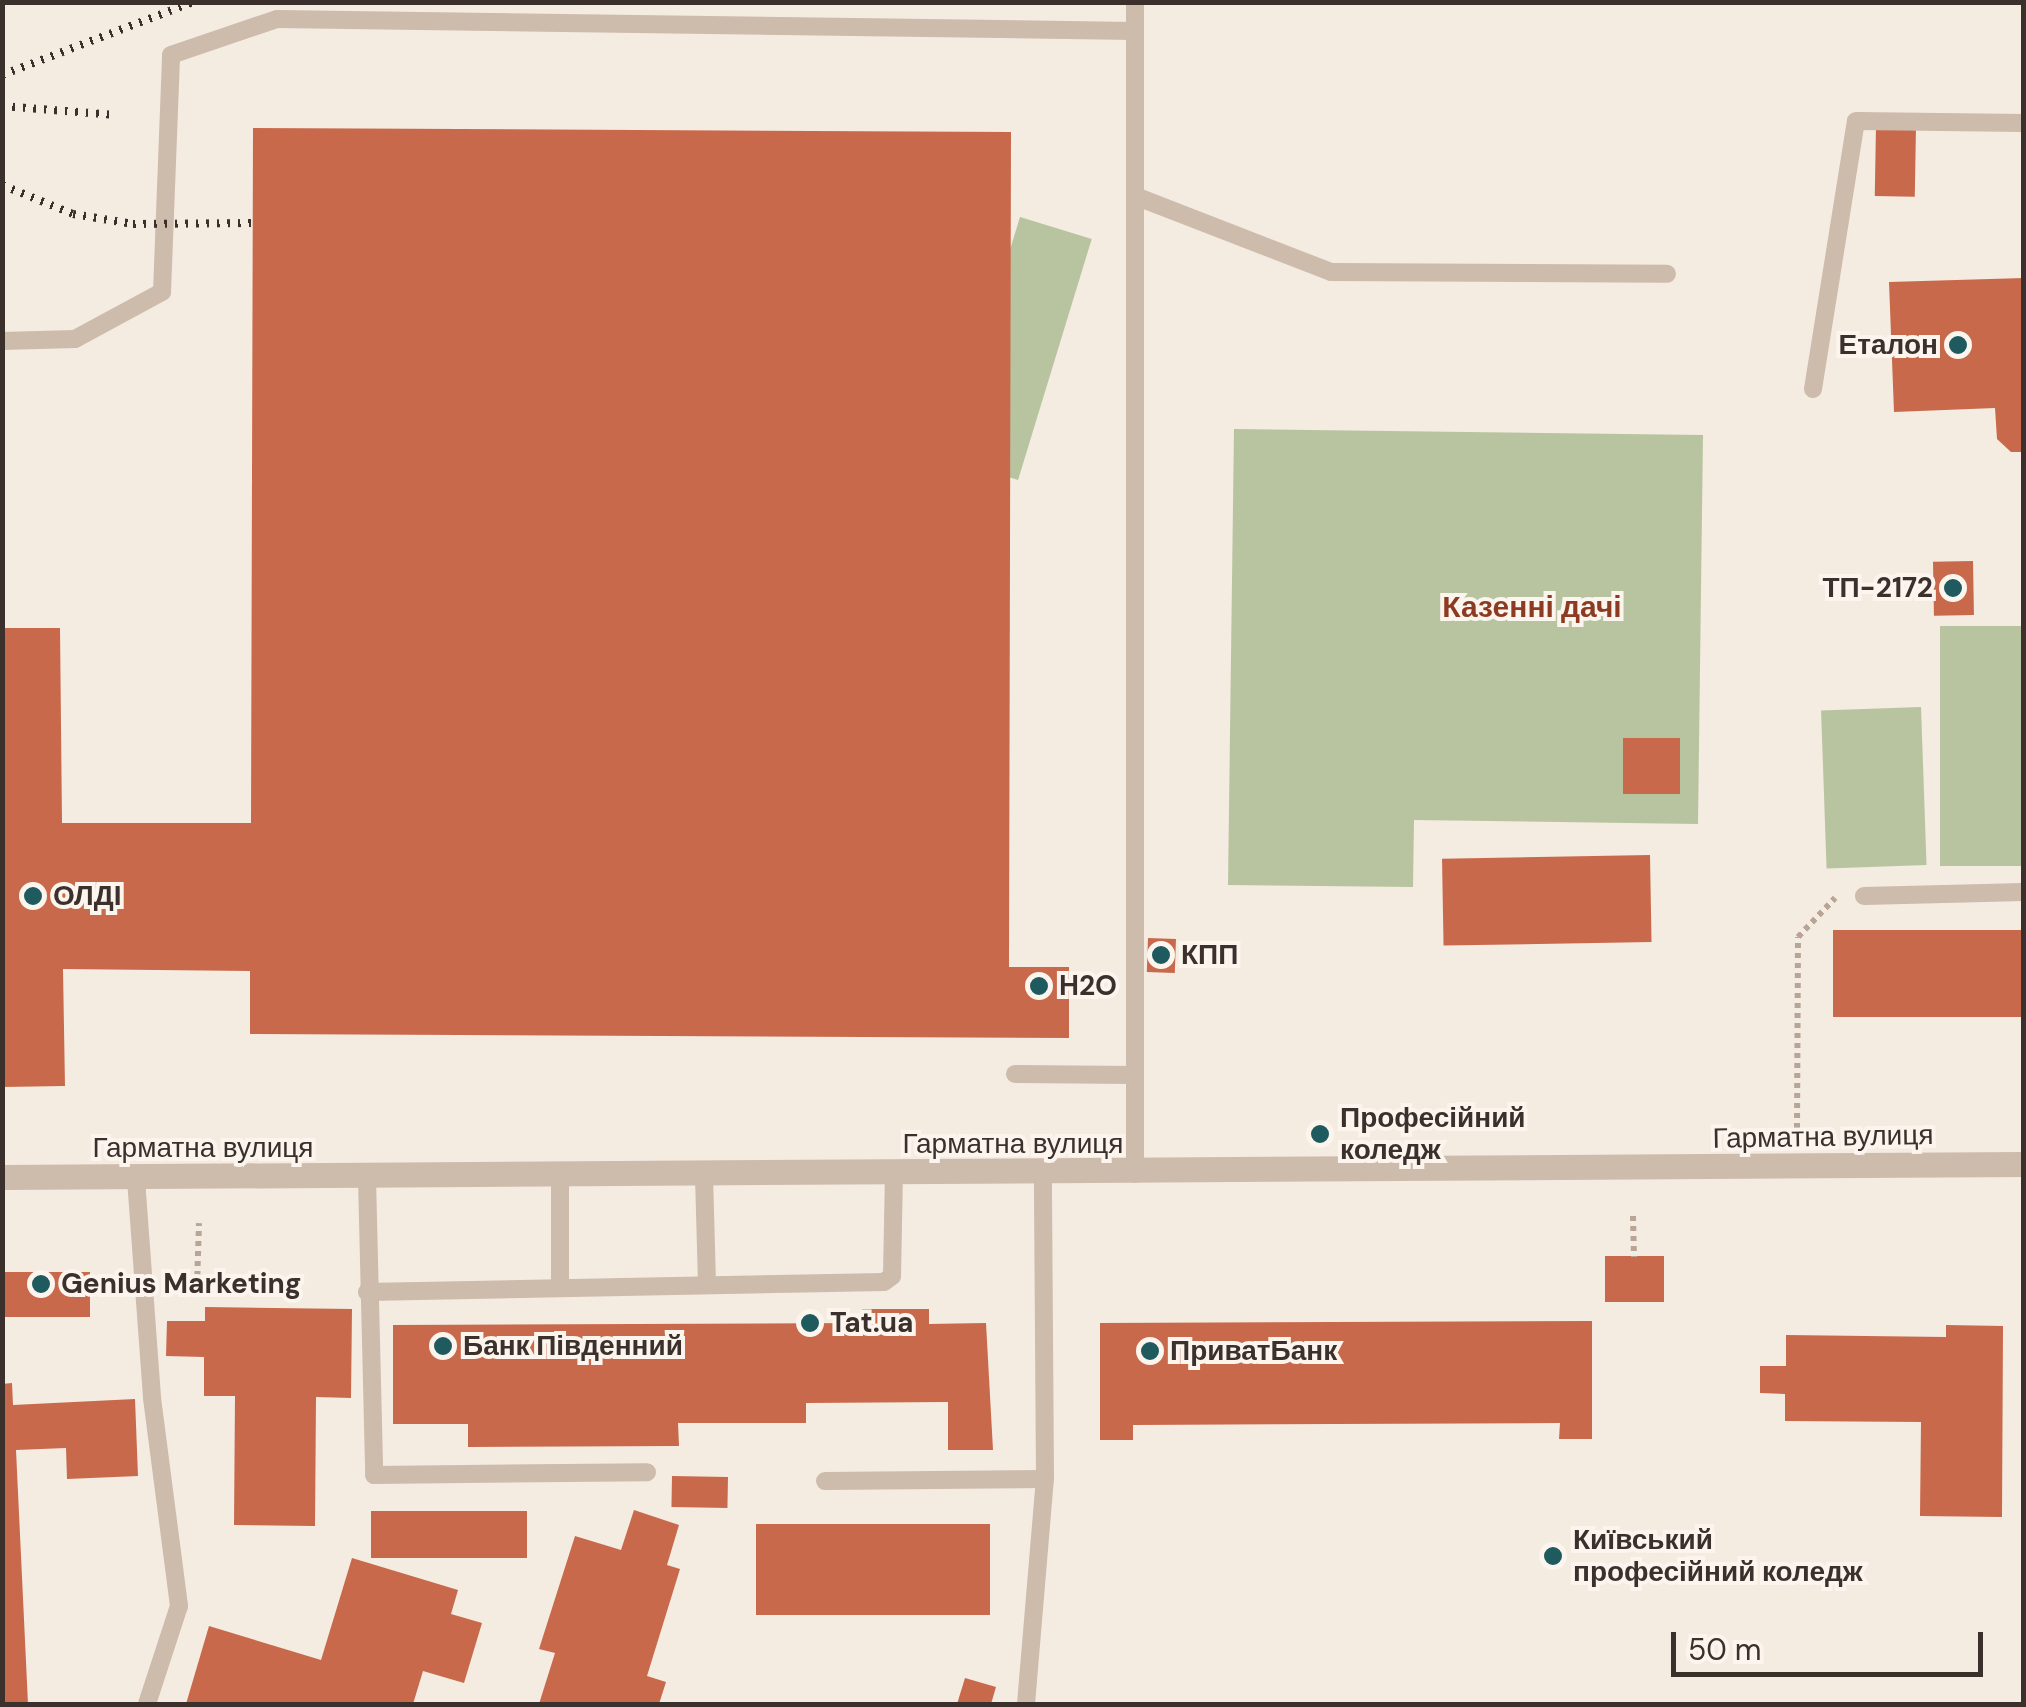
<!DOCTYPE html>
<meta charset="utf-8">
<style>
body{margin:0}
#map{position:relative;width:2026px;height:1707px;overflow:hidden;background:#f4ebe1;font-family:"DM Sans",sans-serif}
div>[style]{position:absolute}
.green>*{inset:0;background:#b8c4a0;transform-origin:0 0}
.building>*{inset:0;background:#c8694b;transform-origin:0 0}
.path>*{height:6px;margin-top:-3px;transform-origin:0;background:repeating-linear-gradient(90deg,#b9a596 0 5px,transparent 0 10px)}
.service>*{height:18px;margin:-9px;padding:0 9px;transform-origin:9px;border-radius:9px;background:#cdbbac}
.tertiary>*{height:25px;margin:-12.5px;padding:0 12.5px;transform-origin:12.5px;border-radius:12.5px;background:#cdbbac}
.rail>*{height:8px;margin-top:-4px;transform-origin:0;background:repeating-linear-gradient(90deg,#3b302b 0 2.5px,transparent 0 10.5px)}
.dots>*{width:28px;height:28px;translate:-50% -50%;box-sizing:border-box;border:5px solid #fbf5ee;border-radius:50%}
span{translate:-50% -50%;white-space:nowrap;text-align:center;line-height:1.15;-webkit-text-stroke:8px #fbf5ee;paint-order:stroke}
.poi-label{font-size:28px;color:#3b302b;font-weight:700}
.right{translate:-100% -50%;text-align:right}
.left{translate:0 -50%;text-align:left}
.street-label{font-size:28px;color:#3b302b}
.neighbourhood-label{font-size:30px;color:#8c3b22;font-weight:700}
.frame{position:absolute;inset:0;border:5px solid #3b302b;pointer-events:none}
.scale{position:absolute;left:1671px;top:1632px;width:312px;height:45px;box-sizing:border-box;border:5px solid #3b302b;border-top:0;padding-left:12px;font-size:30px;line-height:35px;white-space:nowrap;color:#3b302b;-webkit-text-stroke:8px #fbf5ee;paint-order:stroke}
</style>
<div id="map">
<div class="green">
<div style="left:1020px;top:217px;width:75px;height:252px;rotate:17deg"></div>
<div style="clip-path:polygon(1234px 429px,1703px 435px,1698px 824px,1414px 820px,1413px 887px,1228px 885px)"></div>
<div style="left:2023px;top:626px;width:240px;height:83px;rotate:90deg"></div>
<div style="left:1921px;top:707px;width:158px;height:100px;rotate:88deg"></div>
</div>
<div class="building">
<div style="left:1876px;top:126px;width:40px;height:70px;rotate:1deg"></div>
<div style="clip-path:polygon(253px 128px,1011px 132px,1009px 967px,1069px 967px,1069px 1038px,250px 1034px,250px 971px,63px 969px,65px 1086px,2px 1087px,2px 628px,60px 628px,62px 823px,251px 823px)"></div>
<div style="clip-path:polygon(2024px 278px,2024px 452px,2011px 452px,1997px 439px,1995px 408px,1894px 412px,1889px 282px)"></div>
<div style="left:1973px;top:561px;width:54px;height:40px;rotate:89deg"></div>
<div style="left:1623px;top:738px;width:57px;height:56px"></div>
<div style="left:1650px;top:855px;width:87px;height:208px;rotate:89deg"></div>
<div style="left:2024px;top:930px;width:87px;height:191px;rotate:90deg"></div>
<div style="left:1148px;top:938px;width:28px;height:34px;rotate:2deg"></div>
<div style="left:1664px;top:1256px;width:46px;height:59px;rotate:90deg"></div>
<div style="left:90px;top:1272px;width:45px;height:88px;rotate:90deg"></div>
<div style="clip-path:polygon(205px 1307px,352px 1309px,351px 1398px,316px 1397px,315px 1526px,234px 1525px,235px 1396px,204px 1396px,204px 1357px,166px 1356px,167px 1321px,205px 1321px)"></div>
<div style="clip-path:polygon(862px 1309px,929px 1309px,929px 1324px,986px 1323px,993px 1450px,948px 1450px,948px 1402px,806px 1403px,806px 1423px,678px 1423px,679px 1446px,468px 1447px,468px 1424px,393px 1424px,393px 1325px,862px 1323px)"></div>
<div style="clip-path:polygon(1592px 1321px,1592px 1439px,1559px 1439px,1560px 1423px,1133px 1425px,1133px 1440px,1100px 1440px,1100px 1323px)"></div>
<div style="clip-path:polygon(1946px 1325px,2003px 1326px,2002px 1517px,1920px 1516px,1921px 1422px,1785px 1421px,1785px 1394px,1760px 1393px,1760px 1366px,1786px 1366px,1786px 1335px,1946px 1337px)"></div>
<div style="clip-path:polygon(12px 1383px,13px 1405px,135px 1399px,138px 1476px,67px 1479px,66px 1448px,16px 1450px,28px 1704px,2px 1704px,2px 1384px)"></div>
<div style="left:672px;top:1476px;width:56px;height:31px;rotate:1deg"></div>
<div style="clip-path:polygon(634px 1510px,679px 1525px,667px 1565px,680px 1569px,647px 1676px,666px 1682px,659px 1704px,539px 1704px,555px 1653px,539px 1649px,575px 1536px,621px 1550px)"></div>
<div style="left:527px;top:1511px;width:47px;height:156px;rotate:90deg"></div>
<div style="left:990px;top:1524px;width:91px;height:234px;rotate:90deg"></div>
<div style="clip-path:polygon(352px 1558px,458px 1590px,451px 1614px,482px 1623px,464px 1683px,423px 1671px,413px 1704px,186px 1704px,209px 1626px,321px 1660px)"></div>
<div style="clip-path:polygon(965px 1678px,996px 1687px,991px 1704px,957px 1704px)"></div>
</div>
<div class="path">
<div style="left:1797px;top:1128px;width:191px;rotate:-89.7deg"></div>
<div style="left:1798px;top:937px;width:54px;rotate:-46.5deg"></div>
<div style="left:1633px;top:1216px;width:41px;rotate:88.6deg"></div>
<div style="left:197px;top:1286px;width:63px;rotate:-88.2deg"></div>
</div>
<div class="service">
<div style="left:1135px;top:196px;width:210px;rotate:21.2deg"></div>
<div style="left:1331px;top:272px;width:336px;rotate:0.3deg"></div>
<div style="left:2px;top:341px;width:73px;rotate:-1.6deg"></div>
<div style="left:75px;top:339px;width:99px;rotate:-28.4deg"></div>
<div style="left:162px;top:292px;width:237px;rotate:-87.8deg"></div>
<div style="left:171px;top:55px;width:112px;rotate:-18.8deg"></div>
<div style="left:277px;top:19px;width:858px;rotate:0.8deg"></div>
<div style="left:1813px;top:389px;width:271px;rotate:-80.9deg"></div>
<div style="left:1856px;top:121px;width:168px;rotate:0.7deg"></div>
<div style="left:1864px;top:896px;width:160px;rotate:-1.4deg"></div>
<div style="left:1015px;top:1074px;width:119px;rotate:0.5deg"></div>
<div style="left:1135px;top:1174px;width:1172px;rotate:-90deg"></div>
<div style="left:704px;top:1176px;width:109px;rotate:88.4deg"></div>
<div style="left:367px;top:1178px;width:297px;rotate:88.6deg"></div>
<div style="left:374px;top:1475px;width:273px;rotate:-0.6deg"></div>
<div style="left:136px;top:1179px;width:220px;rotate:85.8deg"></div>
<div style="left:152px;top:1398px;width:210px;rotate:82.6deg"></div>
<div style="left:179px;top:1606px;width:103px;rotate:108.1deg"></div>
<div style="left:560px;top:1288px;width:111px;rotate:-90deg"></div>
<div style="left:367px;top:1292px;width:517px;rotate:-1.11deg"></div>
<div style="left:884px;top:1282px;width:10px;rotate:-37deg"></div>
<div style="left:892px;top:1276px;width:101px;rotate:-88.9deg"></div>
<div style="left:825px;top:1481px;width:220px;rotate:-0.5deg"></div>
<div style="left:1045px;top:1479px;width:305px;rotate:-90.4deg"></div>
<div style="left:1026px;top:1704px;width:226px;rotate:-85.2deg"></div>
</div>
<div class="tertiary">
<div style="left:2px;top:1177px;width:2022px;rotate:-0.37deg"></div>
</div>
<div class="rail">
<div style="left:2px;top:75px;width:204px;rotate:-20.9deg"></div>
<div style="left:2px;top:106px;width:114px;rotate:4.5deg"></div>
<div style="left:2px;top:185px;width:77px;rotate:22.2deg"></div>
<div style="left:73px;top:214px;width:61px;rotate:9.5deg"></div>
<div style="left:133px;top:224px;width:121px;rotate:-0.5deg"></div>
</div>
<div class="dots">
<div style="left:1958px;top:345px;background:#1f5a5e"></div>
<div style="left:1953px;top:588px;background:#1f5a5e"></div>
<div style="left:33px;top:896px;background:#1f5a5e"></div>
<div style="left:1161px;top:955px;background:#1f5a5e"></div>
<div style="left:1039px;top:986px;background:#1f5a5e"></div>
<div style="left:1320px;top:1134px;background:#1f5a5e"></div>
<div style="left:41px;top:1284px;background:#1f5a5e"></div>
<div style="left:810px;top:1323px;background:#1f5a5e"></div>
<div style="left:443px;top:1346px;background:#1f5a5e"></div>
<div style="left:1150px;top:1351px;background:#1f5a5e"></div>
<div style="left:1553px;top:1556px;background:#1f5a5e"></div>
</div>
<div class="poi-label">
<span class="right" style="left:1938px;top:345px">Еталон</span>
<span class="right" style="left:1933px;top:588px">ТП-2172</span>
<span class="left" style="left:53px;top:896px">ОЛДІ</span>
<span class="left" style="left:1181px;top:955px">КПП</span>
<span class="left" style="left:1059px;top:986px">H2O</span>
<span class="left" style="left:1340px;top:1134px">Професійний<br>коледж</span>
<span class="left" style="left:61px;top:1284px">Genius Marketing</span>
<span class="left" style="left:830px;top:1323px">Tat.ua</span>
<span class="left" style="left:463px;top:1346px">Банк Південний</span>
<span class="left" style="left:1170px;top:1351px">ПриватБанк</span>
<span class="left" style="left:1573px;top:1556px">Київський<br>професійний коледж</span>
</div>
<div class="street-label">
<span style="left:1823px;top:1137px;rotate:-1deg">Гарматна вулиця</span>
<span style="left:1013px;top:1144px">Гарматна вулиця</span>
<span style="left:203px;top:1148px">Гарматна вулиця</span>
</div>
<div class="neighbourhood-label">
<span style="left:1532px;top:607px">Казенні дачі</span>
</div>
<div class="frame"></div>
<div class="scale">50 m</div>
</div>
